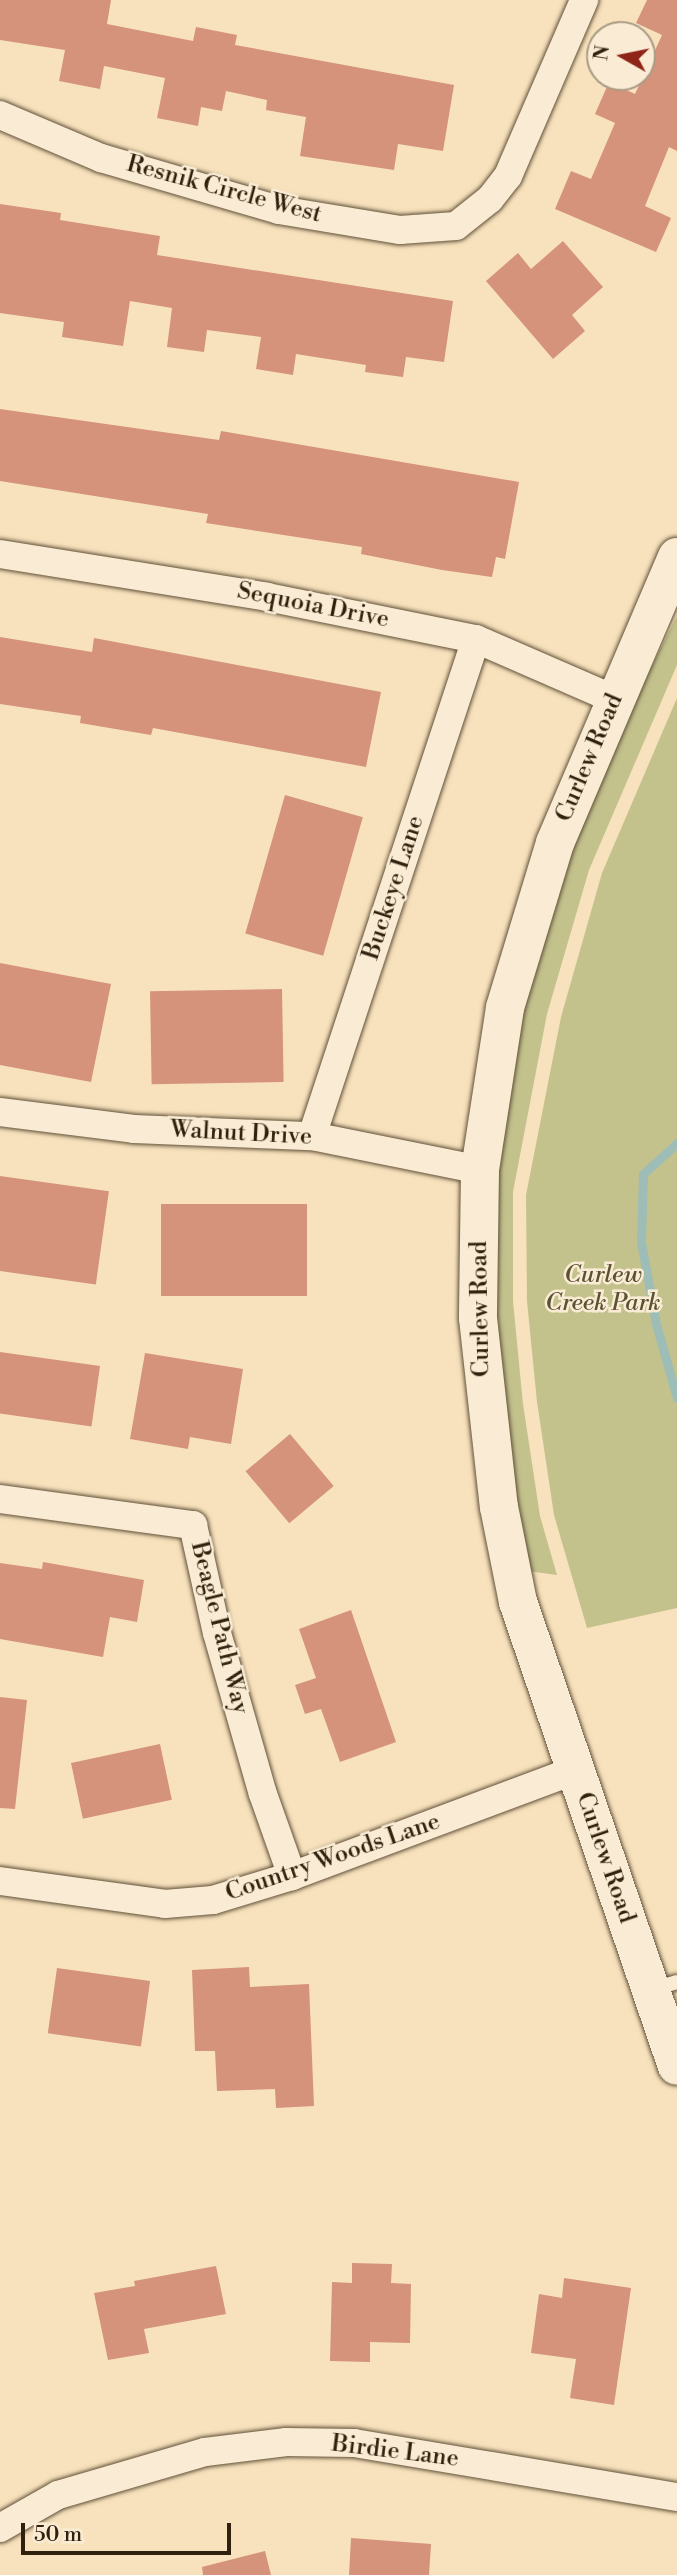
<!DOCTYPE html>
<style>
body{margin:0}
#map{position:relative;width:677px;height:2575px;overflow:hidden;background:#f8e2bd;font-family:"Libre Bodoni",serif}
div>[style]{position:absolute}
.green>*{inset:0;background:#c3c28d}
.stream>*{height:9px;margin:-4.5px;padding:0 4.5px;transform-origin:4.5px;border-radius:4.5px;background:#9ebdb6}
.building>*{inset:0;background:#d4937a;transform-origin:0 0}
.roads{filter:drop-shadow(0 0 2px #615139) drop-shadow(0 0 2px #615139)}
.lane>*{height:14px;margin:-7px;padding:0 7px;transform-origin:7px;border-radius:7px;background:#faecd4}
.street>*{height:28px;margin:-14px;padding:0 14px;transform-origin:14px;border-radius:14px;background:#faecd4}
.secondary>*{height:38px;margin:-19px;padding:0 19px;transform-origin:19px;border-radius:19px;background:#faecd4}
span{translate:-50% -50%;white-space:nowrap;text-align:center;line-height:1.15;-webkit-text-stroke:5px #faecd4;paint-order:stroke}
.street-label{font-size:24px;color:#2f210d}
.park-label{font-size:24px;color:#5b5133;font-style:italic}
.north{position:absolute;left:586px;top:21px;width:70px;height:70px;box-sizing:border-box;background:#faecd4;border:2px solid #a99b84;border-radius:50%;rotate:279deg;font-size:19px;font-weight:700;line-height:28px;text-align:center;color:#2f210d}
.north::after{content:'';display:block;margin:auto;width:24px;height:32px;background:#8f2418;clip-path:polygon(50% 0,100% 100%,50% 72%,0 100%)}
.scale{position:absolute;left:21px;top:2523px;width:210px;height:32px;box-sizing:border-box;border:4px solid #2f210d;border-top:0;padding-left:9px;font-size:21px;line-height:24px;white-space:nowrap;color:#2f210d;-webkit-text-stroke:5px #faecd4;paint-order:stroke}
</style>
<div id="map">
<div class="green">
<div style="clip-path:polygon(677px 616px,677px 665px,589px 870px,547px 1014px,513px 1192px,513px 1301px,523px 1404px,540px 1516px,557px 1575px,528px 1571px,514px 1506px,491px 1278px,497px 1172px,521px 1012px,575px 833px,614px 741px)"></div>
<div style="clip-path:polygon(677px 698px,677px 1608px,587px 1628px,554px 1515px,537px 1402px,527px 1301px,526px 1195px,561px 1017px,602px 873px)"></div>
</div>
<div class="stream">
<div style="left:677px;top:1143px;width:46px;rotate:137.6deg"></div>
<div style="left:643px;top:1174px;width:68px;rotate:91.7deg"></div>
<div style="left:641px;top:1242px;width:83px;rotate:79.6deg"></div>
<div style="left:656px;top:1324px;width:77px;rotate:74.2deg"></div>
</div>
<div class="building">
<div style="clip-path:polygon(0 0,111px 0,107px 24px,193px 41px,196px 27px,237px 35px,235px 45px,454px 85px,443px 151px,398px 144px,394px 170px,300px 156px,306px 117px,266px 110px,267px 100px,226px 91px,222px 111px,201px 107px,198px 126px,157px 118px,165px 78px,104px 66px,100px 89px,59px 81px,65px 50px,0 40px)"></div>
<div style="clip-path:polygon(647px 0,677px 0,677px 151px,669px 147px,645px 206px,671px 218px,656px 252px,555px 209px,571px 171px,591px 179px,615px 123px,595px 114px,609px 82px,635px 94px,662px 35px,636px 23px)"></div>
<div style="clip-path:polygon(0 204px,61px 213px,60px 220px,160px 236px,157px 255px,453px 301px,444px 362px,406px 357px,403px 377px,365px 372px,366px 365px,296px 354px,293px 375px,256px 369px,261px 337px,207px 330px,204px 352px,167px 347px,172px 308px,130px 301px,123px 346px,62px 337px,64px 322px,0 313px)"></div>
<div style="clip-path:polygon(563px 241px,603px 287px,572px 315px,585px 331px,553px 359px,486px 281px,518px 253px,531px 269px)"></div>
<div style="clip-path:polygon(0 409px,219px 440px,221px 431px,519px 482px,505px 559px,496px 557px,492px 577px,442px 570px,361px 554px,362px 547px,206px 523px,208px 514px,0 481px)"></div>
<div style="clip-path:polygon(0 637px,92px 652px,94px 638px,381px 692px,366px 767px,153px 728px,151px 735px,80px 723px,81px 716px,0 704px)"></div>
<div style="left:285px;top:795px;width:81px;height:144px;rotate:16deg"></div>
<div style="clip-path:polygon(0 963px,111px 984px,91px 1082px,0 1065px)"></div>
<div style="left:282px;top:989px;width:93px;height:132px;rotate:89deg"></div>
<div style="left:0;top:1176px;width:110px;height:94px;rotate:8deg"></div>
<div style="left:161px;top:1204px;width:146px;height:92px"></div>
<div style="left:0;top:1352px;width:101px;height:61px;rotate:8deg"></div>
<div style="clip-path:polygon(145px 1353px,243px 1369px,231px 1444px,190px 1437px,188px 1449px,130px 1439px)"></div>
<div style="left:290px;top:1434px;width:68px;height:58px;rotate:50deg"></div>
<div style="clip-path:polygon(43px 1562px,144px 1580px,137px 1622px,110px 1617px,103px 1657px,0 1639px,0 1563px,42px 1569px)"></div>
<div style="clip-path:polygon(351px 1610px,396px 1742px,340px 1762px,321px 1709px,305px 1714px,295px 1685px,316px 1678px,299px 1629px)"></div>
<div style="clip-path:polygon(0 1697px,27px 1700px,15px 1809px,0 1808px)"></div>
<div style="left:160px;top:1744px;width:57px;height:91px;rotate:78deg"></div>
<div style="clip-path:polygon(249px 1967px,250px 1987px,309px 1984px,314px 2106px,276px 2108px,275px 2089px,217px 2091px,215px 2051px,195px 2051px,192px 1970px)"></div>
<div style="left:57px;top:1968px;width:94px;height:66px;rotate:8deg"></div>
<div style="clip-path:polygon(352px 2263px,392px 2264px,391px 2283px,411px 2284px,410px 2343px,370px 2342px,370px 2362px,330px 2361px,332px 2282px,352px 2283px)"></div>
<div style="clip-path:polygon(216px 2266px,226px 2314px,144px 2329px,149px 2353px,108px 2360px,94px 2293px,135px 2286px,134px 2281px)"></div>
<div style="clip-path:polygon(564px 2278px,631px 2288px,614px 2405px,570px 2398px,576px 2359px,531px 2353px,539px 2294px,562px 2298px)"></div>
<div style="clip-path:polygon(351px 2538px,431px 2544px,429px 2575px,349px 2575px)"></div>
<div style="clip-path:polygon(265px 2551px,271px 2575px,203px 2575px,202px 2567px)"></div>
</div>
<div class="roads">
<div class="lane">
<div style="left:651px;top:1990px;width:27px;rotate:-17deg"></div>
</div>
<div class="street">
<div style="left:0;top:115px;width:110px;rotate:23.1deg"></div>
<div style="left:101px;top:158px;width:185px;rotate:16.3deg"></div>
<div style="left:279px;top:210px;width:123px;rotate:9.4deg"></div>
<div style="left:400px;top:230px;width:56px;rotate:-4.1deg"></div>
<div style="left:456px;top:226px;width:43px;rotate:-38.5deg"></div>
<div style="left:490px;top:199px;width:29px;rotate:-52deg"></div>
<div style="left:508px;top:176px;width:192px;rotate:-66.6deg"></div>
<div style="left:0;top:554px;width:270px;rotate:9.1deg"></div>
<div style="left:267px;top:597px;width:213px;rotate:11.4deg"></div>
<div style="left:476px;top:639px;width:150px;rotate:23.5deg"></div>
<div style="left:0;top:1112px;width:135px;rotate:7.2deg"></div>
<div style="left:134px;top:1129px;width:178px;rotate:2.3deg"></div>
<div style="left:312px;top:1136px;width:171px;rotate:11.4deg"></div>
<div style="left:312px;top:1136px;width:523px;rotate:-71.74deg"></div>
<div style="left:0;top:1499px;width:195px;rotate:7.7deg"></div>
<div style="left:193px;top:1525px;width:111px;rotate:77.5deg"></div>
<div style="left:217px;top:1633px;width:167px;rotate:74.1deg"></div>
<div style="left:263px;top:1794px;width:87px;rotate:70.5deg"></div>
<div style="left:0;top:1881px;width:167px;rotate:7.9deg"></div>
<div style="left:165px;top:1904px;width:48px;rotate:-4.8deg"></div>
<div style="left:213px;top:1900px;width:83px;rotate:-16.9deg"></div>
<div style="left:292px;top:1876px;width:302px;rotate:-20.5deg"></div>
<div style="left:0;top:2528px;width:67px;rotate:-29.6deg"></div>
<div style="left:58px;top:2495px;width:153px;rotate:-16.3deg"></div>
<div style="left:205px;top:2452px;width:82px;rotate:-7deg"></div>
<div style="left:286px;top:2442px;width:68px;rotate:0.8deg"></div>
<div style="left:354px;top:2443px;width:327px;rotate:9.5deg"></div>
</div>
<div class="secondary">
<div style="left:677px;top:557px;width:311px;rotate:113.1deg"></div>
<div style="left:555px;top:843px;width:172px;rotate:106.9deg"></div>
<div style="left:505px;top:1008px;width:164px;rotate:98.8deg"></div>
<div style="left:480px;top:1170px;width:148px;rotate:90.8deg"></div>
<div style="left:478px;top:1318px;width:190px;rotate:83.7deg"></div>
<div style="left:499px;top:1507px;width:97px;rotate:78.7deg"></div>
<div style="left:518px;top:1602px;width:490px;rotate:71.1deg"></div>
</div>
</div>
<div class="street-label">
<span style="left:224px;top:190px;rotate:15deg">Resnik Circle West</span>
<span style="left:313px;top:606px;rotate:11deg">Sequoia Drive</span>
<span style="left:590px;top:758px;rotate:-67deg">Curlew Road</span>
<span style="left:394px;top:888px;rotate:-72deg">Buckeye Lane</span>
<span style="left:241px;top:1134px;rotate:3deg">Walnut Drive</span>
<span style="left:481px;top:1309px;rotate:-91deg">Curlew Road</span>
<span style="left:219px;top:1628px;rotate:76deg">Beagle Path Way</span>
<span style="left:333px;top:1858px;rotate:-19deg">Country Woods Lane</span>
<span style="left:605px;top:1858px;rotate:71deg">Curlew Road</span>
<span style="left:395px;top:2452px;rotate:7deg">Birdie Lane</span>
</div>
<div class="park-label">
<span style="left:603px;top:1290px">Curlew<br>Creek Park</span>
</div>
<div class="north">N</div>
<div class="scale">50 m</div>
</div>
